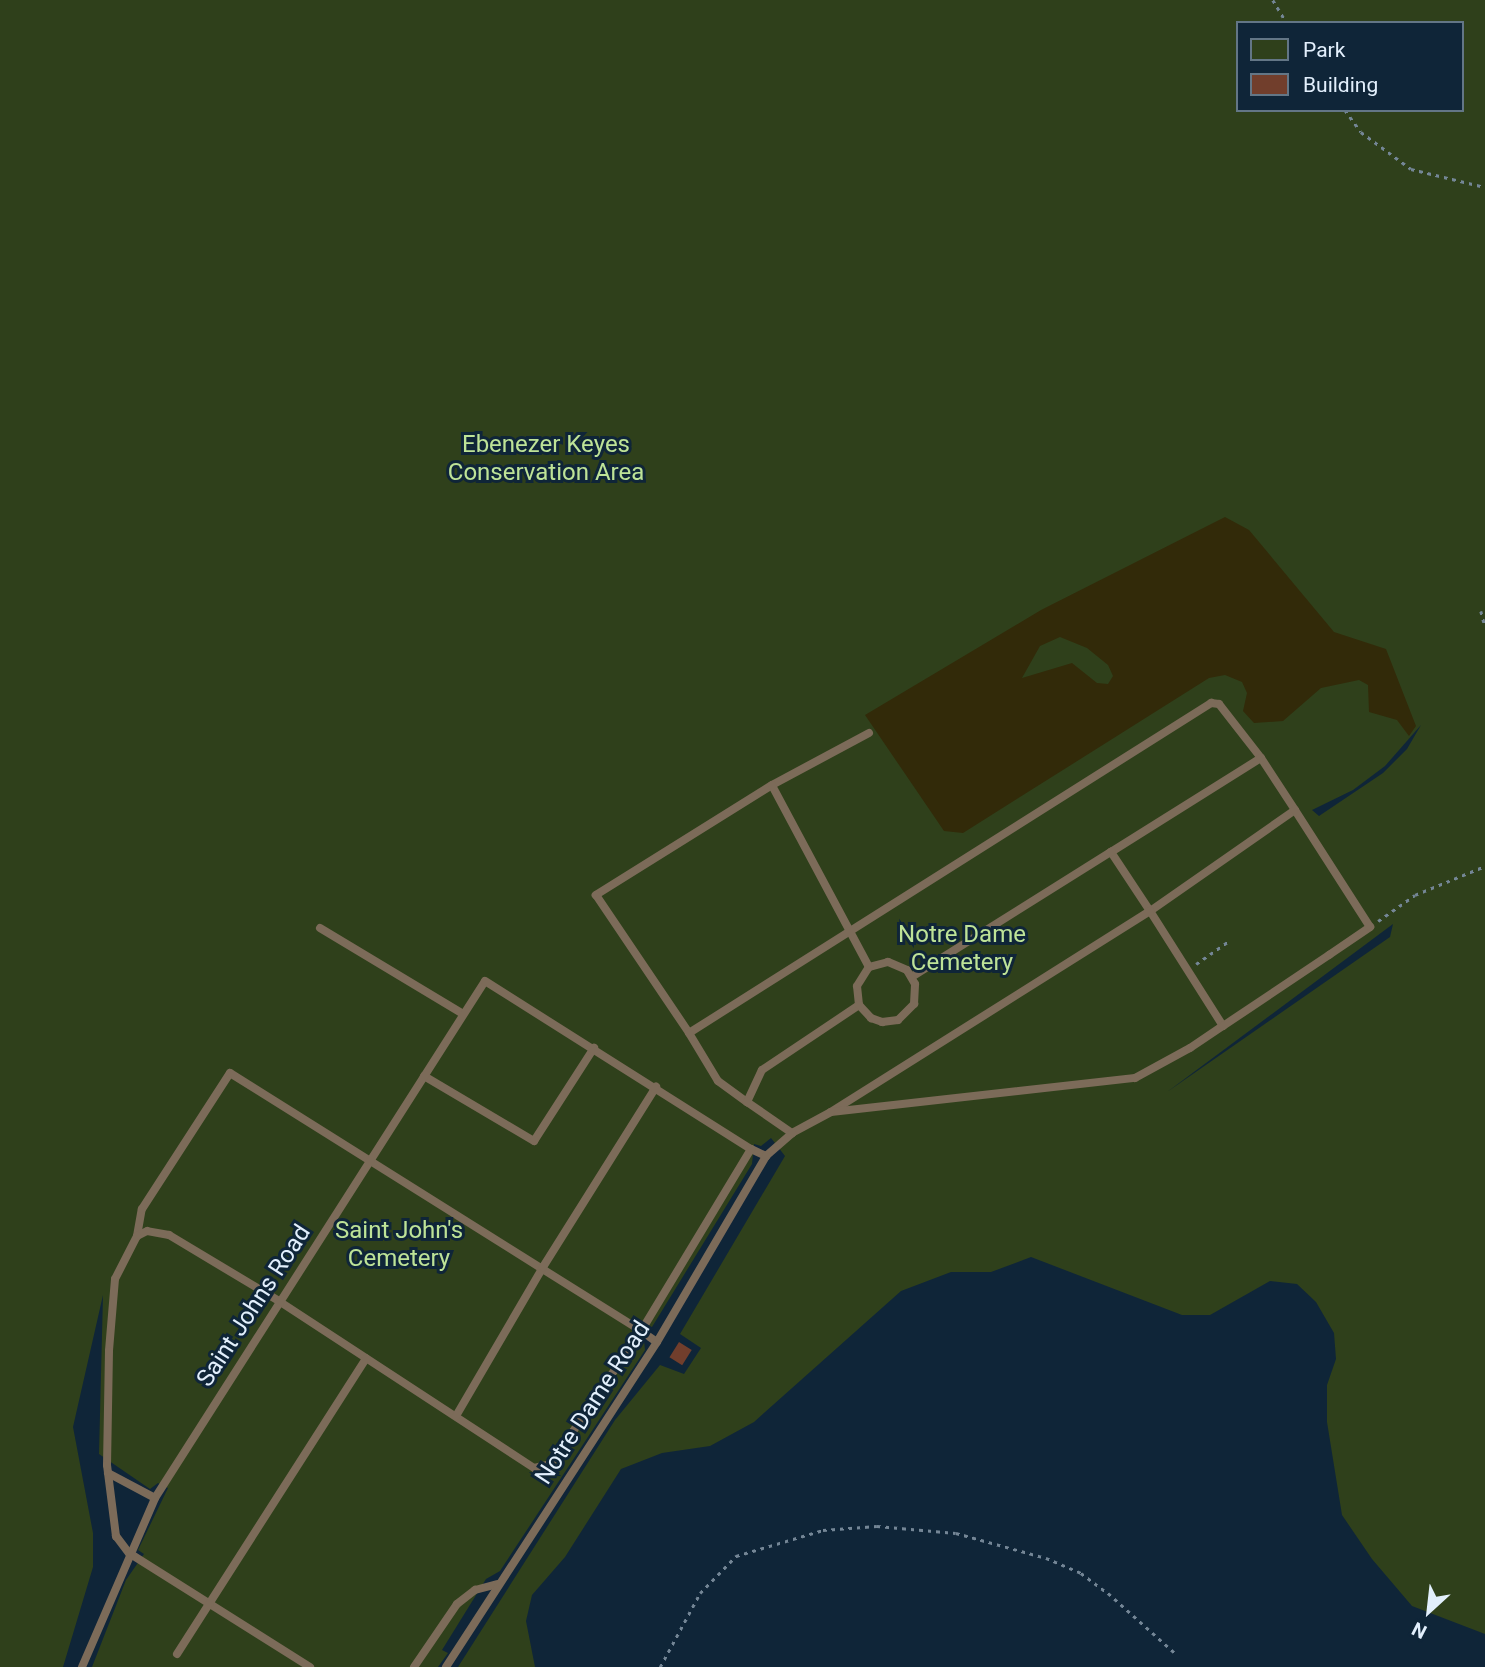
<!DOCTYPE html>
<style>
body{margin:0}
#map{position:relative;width:1485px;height:1667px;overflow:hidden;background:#0f2538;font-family:Roboto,sans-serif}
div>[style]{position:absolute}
.green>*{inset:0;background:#2f401b}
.sand>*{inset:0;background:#322a09}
.building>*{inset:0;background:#713e2c;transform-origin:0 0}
.path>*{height:2.5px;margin-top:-1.25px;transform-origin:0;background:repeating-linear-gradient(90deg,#748696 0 3.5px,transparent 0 8.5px)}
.lane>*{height:8px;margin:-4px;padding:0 4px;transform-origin:4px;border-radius:4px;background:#7c6b59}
span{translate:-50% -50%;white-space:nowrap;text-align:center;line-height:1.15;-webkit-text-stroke:6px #0f2538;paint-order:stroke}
.park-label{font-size:24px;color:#bee397}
.street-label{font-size:24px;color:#e2effc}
.legend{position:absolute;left:1236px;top:21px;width:228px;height:91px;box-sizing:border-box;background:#0f2538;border:2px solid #637686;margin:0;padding:9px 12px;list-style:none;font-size:21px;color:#e2effc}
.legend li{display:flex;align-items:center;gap:14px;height:35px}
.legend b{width:35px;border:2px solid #637686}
.north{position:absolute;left:1394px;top:1576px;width:70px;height:70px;-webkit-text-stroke:5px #0f2538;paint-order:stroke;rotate:207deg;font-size:19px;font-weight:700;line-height:28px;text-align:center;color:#e2effc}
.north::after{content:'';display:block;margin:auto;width:24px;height:32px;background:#e2effc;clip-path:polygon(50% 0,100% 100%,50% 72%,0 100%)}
</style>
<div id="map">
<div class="green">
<div style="clip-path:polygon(evenodd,0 0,1485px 0,1485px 1634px,1412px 1606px,1372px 1559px,1342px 1515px,1327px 1422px,1327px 1385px,1336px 1359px,1334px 1333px,1316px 1302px,1297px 1284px,1270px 1281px,1210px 1315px,1182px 1315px,1031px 1257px,991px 1272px,951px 1272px,901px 1291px,754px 1422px,710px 1446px,662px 1453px,621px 1469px,565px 1557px,532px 1595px,526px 1621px,535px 1667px,458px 1667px,615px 1420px,660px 1365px,684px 1374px,701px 1348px,680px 1334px,785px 1156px,771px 1138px,761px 1146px,754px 1144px,752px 1164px,644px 1340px,645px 1350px,500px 1571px,486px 1579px,442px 1650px,448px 1653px,438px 1667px,92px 1667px,126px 1580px,144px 1554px,138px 1550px,168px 1488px,158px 1483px,150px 1489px,99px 1454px,103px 1295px,73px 1427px,93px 1533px,93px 1567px,63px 1667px,0 1667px,0 0,1238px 23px,1462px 23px,1462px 110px,1238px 110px,1238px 23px,0 0,1421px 725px,1407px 749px,1383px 773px,1319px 816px,1312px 810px,1353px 790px,1385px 766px,1421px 725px,0 0,1393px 924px,1390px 937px,1167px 1092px,1393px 924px)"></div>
</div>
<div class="sand">
<div style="clip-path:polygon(evenodd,1225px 517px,1249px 530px,1334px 632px,1386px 649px,1416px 726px,1409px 736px,1397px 720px,1369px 712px,1368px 685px,1359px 680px,1321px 688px,1283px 721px,1254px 723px,1243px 711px,1247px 693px,1242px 682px,1225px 675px,1209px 678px,963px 833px,944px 831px,865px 715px,1041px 610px,1225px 517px,1060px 637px,1087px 648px,1108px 665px,1113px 676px,1108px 684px,1097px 683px,1072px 663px,1022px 678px,1040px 646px,1060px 637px)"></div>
</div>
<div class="building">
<div style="left:679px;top:1342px;width:15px;height:18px;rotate:32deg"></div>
</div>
<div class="path">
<div style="left:1273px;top:0;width:27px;rotate:59deg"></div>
<div style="left:1345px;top:110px;width:27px;rotate:54deg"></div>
<div style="left:1361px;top:132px;width:62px;rotate:36.5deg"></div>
<div style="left:1411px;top:169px;width:76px;rotate:13.7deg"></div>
<div style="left:1481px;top:611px;width:16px;rotate:75deg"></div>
<div style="left:1378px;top:921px;width:45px;rotate:-35.1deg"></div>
<div style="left:1415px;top:895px;width:76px;rotate:-22.5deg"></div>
<div style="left:1196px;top:964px;width:40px;rotate:-34.9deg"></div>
<div style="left:660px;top:1667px;width:84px;rotate:-61.6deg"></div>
<div style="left:700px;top:1593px;width:52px;rotate:-45.8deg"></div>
<div style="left:736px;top:1556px;width:91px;rotate:-16.6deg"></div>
<div style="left:823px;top:1530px;width:54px;rotate:-4.2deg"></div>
<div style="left:877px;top:1526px;width:79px;rotate:5.1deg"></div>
<div style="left:956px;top:1533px;width:93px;rotate:15.5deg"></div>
<div style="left:1046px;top:1558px;width:38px;rotate:23deg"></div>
<div style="left:1081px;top:1573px;width:34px;rotate:37deg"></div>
<div style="left:1108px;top:1593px;width:91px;rotate:41.9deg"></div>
</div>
<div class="lane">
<div style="left:869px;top:733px;width:110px;rotate:151.8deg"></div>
<div style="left:772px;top:785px;width:208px;rotate:148deg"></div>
<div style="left:596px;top:895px;width:166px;rotate:56deg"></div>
<div style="left:689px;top:1033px;width:618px;rotate:-32.3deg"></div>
<div style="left:1211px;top:703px;width:8px;rotate:7deg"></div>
<div style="left:1219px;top:704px;width:68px;rotate:52.1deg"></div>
<div style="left:1261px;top:758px;width:62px;rotate:56.8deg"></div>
<div style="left:1295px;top:810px;width:177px;rotate:145.1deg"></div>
<div style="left:1150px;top:911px;width:71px;rotate:-123.5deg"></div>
<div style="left:1111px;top:852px;width:177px;rotate:-32.1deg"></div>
<div style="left:320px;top:928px;width:167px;rotate:31deg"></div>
<div style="left:913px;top:976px;width:234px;rotate:-32.1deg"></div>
<div style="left:859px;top:1005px;width:19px;rotate:-96deg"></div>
<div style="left:857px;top:986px;width:22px;rotate:-58deg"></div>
<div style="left:1223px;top:1026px;width:136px;rotate:-122.4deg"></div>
<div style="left:1150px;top:911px;width:377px;rotate:147.8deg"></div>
<div style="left:831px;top:1112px;width:306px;rotate:-6.4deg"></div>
<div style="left:1135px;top:1078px;width:63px;rotate:-28.6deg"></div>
<div style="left:1190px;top:1048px;width:40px;rotate:-34deg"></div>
<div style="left:1223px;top:1026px;width:128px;rotate:-33.8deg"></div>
<div style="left:1329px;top:955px;width:50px;rotate:-34.3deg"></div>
<div style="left:1370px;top:927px;width:139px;rotate:-122.7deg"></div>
<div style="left:689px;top:1033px;width:56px;rotate:58.9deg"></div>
<div style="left:718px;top:1081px;width:36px;rotate:36deg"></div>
<div style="left:747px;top:1102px;width:35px;rotate:-65deg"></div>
<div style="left:762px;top:1070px;width:117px;rotate:-33.8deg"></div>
<div style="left:859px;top:1005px;width:18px;rotate:47deg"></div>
<div style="left:871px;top:1018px;width:12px;rotate:20deg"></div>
<div style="left:882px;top:1022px;width:16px;rotate:-7deg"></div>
<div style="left:898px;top:1020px;width:23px;rotate:-45deg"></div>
<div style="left:914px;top:1004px;width:20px;rotate:-87deg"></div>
<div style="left:915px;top:984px;width:16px;rotate:-120deg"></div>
<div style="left:907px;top:970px;width:21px;rotate:-157deg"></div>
<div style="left:888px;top:962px;width:20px;rotate:165deg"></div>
<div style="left:869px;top:967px;width:206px;rotate:-118.1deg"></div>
<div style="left:424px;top:1076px;width:128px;rotate:30.6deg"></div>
<div style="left:534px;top:1141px;width:111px;rotate:-57.2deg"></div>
<div style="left:747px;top:1102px;width:55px;rotate:34.6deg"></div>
<div style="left:792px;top:1133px;width:44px;rotate:-28.3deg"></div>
<div style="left:751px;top:1149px;width:17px;rotate:25deg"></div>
<div style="left:766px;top:1156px;width:35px;rotate:-41deg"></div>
<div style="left:137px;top:1236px;width:27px;rotate:-80deg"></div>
<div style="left:142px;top:1209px;width:162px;rotate:-57.1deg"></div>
<div style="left:230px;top:1073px;width:485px;rotate:32.1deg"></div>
<div style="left:641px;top:1331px;width:161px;rotate:124.1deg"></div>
<div style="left:551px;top:1464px;width:17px;rotate:167deg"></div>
<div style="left:534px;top:1468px;width:305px;rotate:-146.8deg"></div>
<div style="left:279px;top:1301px;width:128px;rotate:-149deg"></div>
<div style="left:169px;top:1235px;width:22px;rotate:-170deg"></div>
<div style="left:147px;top:1231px;width:11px;rotate:153deg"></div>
<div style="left:137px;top:1236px;width:48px;rotate:117.1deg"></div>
<div style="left:115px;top:1279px;width:72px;rotate:94.8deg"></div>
<div style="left:109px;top:1351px;width:114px;rotate:91deg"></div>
<div style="left:107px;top:1465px;width:72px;rotate:82.8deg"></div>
<div style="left:116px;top:1536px;width:21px;rotate:53deg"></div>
<div style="left:129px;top:1553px;width:214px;rotate:32.2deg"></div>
<div style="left:456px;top:1416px;width:173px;rotate:-59.7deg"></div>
<div style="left:543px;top:1267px;width:213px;rotate:-57.9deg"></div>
<div style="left:108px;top:1473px;width:53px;rotate:28deg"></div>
<div style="left:177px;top:1654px;width:351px;rotate:-57.4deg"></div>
<div style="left:82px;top:1667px;width:184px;rotate:-66.6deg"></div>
<div style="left:155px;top:1498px;width:613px;rotate:-57.45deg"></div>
<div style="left:485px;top:981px;width:315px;rotate:32.3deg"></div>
<div style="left:751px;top:1149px;width:213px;rotate:121.1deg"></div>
<div style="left:641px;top:1331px;width:19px;rotate:35deg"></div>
<div style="left:414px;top:1667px;width:76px;rotate:-55.7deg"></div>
<div style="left:457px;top:1604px;width:23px;rotate:-38deg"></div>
<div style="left:475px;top:1590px;width:23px;rotate:-15deg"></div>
<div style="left:446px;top:1667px;width:387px;rotate:-57deg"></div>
<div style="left:657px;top:1342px;width:216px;rotate:-59.6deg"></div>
</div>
<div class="park-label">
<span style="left:546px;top:459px">Ebenezer Keyes<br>Conservation Area</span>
<span style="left:962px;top:949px">Notre Dame<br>Cemetery</span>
<span style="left:399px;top:1245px">Saint John's<br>Cemetery</span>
</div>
<div class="street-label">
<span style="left:254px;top:1306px;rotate:-57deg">Saint Johns Road</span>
<span style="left:593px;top:1403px;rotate:-57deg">Notre Dame Road</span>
</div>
<ul class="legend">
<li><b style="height:19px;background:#2f401b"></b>Park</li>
<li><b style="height:19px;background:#713e2c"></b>Building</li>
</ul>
<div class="north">N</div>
</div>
